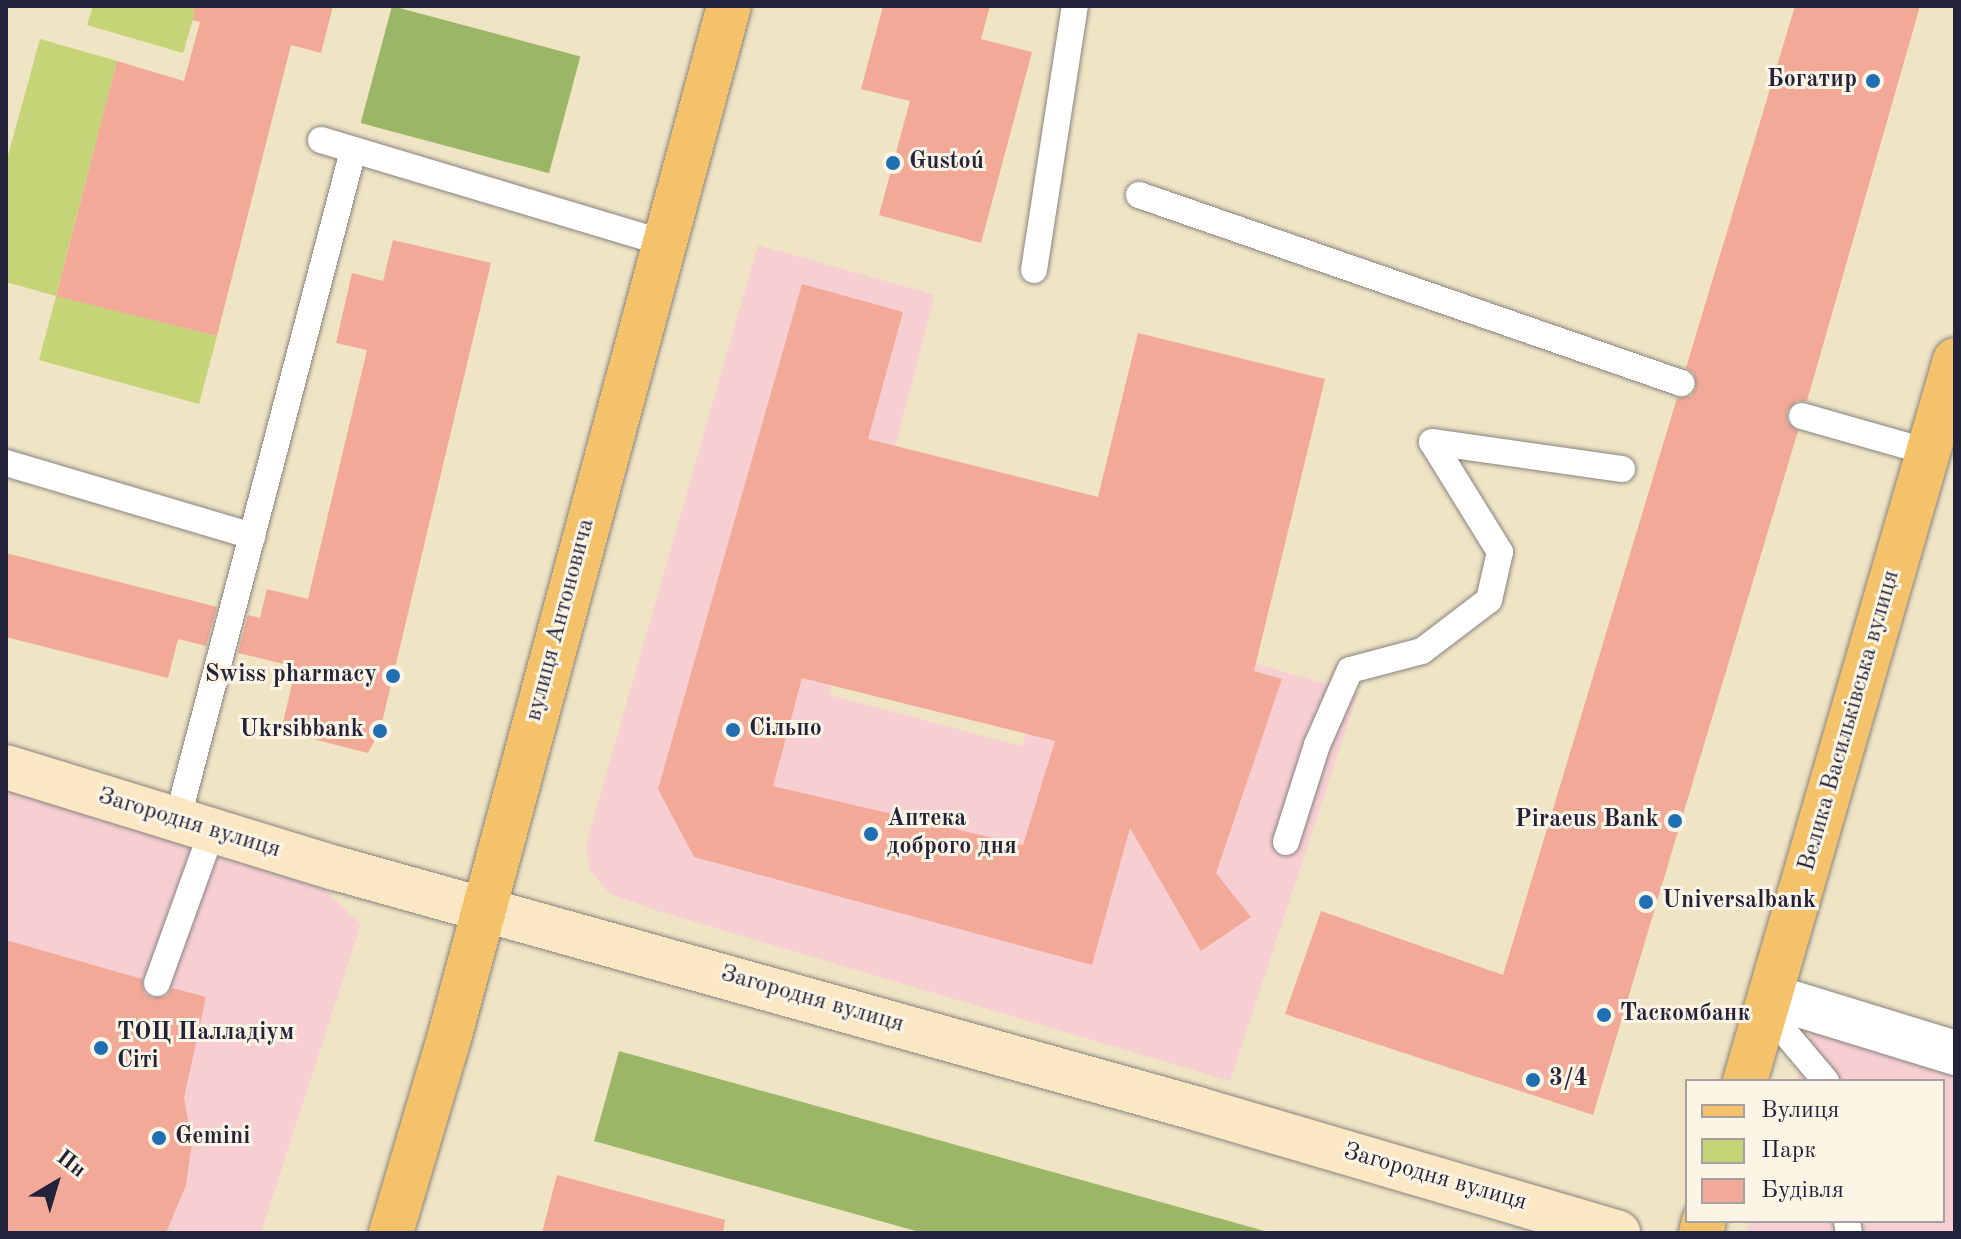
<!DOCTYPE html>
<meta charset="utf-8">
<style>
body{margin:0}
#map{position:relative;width:1961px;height:1239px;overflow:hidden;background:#efe4c4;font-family:"Old Standard TT",serif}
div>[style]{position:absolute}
.built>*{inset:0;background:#f7cfd3}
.green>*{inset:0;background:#c4d476}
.forest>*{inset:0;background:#9bb667;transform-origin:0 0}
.building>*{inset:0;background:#f3a998}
.roads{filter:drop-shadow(0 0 2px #888380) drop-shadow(0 0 2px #888380)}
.lane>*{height:26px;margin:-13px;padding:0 13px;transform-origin:13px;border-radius:13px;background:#fff}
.street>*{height:44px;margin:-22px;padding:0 22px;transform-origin:22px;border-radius:22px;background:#fff}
.secondary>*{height:44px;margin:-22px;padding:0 22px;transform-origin:22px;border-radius:22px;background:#fae7c3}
.primary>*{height:44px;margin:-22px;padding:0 22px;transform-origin:22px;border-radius:22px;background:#f3c26a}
.dots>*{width:22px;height:22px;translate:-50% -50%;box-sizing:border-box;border:4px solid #fcf5e5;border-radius:50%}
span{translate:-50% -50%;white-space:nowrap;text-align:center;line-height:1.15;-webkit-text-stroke:6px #fcf5e5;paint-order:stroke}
.poi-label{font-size:24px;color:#22223b;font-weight:700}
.right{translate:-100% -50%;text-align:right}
.left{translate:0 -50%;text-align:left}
.street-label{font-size:24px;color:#22223b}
.frame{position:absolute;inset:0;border:8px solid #22223b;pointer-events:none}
.legend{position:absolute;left:1685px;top:1079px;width:260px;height:144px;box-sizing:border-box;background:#fcf5e5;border:2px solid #a5a1a1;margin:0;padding:10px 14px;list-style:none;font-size:24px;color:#22223b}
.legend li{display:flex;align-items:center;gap:16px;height:40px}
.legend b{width:40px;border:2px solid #a5a1a1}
.north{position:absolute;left:16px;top:1143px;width:80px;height:80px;-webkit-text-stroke:6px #fcf5e5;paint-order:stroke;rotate:38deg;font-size:22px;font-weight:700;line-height:32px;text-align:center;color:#22223b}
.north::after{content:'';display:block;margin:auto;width:28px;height:36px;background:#22223b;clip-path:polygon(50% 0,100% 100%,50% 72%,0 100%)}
</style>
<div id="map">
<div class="built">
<div style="clip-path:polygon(758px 245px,935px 295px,830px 695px,1022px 746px,1063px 608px,1358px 693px,1230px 1081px,658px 911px,610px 894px,590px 870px,586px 844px)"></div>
<div style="clip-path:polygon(6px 790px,324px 889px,361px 924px,261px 1233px,6px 1233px)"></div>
<div style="clip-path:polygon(1814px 1026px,1955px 1073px,1955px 1233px,1746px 1233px,1750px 1221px,1943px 1221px,1943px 1081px,1796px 1081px)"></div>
</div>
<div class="green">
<div style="clip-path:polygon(93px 6px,197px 6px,183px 53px,87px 25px)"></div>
<div style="clip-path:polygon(40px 39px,117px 61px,56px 295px,217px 336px,199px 404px,39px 360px,56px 296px,6px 282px,6px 163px)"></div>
</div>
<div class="forest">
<div style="left:392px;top:6px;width:195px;height:121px;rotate:15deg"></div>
<div style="clip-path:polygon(619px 1051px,1272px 1233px,923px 1233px,594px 1141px)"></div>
</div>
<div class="building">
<div style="clip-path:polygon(195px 6px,333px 6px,321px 53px,291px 45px,217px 336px,56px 296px,117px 61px,184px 81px,200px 22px,193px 20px)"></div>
<div style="clip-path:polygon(883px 6px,990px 6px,981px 39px,1032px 52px,981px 243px,879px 215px,910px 101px,861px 89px)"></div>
<div style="clip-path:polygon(1795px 6px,1920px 6px,1807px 401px,1797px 401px,1787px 411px,1787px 421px,1798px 431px,1593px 1115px,1285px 1014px,1321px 911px,1503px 975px,1677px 398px,1691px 396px,1696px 387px,1694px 373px,1686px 368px)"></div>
<div style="clip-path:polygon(393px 240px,491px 263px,380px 731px,368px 753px,281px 731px,296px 667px,238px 653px,248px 615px,260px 618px,267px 589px,308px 599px,367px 350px,336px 343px,352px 273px,383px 281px)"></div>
<div style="clip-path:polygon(evenodd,802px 284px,903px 312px,868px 439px,1098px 497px,1138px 333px,1325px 379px,1254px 671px,1282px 679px,1216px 873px,1251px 917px,1201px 951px,1130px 828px,1092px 965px,694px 857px,658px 789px,802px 284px,802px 678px,1055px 741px,1023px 845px,773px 786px,802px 678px)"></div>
<div style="clip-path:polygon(6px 553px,217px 607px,206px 646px,178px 639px,168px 678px,6px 637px)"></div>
<div style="clip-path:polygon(6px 940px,142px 979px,144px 993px,152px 998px,167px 996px,172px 988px,206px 997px,184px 1098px,192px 1143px,186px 1185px,166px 1233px,6px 1233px)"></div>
<div style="clip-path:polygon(557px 1175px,725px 1220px,723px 1233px,542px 1233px)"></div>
</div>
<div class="roads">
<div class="lane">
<div style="left:321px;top:140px;width:359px;rotate:16.7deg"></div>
<div style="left:1139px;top:195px;width:574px;rotate:19.13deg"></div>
<div style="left:1034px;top:270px;width:267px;rotate:-81.2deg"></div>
<div style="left:1802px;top:416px;width:131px;rotate:15.9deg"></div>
<div style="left:6px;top:463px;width:257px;rotate:16.5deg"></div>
<div style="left:177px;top:821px;width:693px;rotate:-75.28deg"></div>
<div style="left:1286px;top:842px;width:102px;rotate:-72.3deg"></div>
<div style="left:1317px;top:745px;width:82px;rotate:-66.3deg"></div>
<div style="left:1350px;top:670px;width:74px;rotate:-14.8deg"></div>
<div style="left:1422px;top:651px;width:84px;rotate:-37.3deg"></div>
<div style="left:1489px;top:600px;width:49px;rotate:-77.1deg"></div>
<div style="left:1500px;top:552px;width:129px;rotate:-121.7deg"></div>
<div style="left:1432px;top:442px;width:192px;rotate:8.1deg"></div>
<div style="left:157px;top:983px;width:162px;rotate:-70.1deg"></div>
<div style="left:1766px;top:1010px;width:93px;rotate:49.8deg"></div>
<div style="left:1847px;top:1221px;width:12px;rotate:81deg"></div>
</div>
<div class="street">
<div style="left:1770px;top:996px;width:194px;rotate:17.1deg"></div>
</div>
<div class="secondary">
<div style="left:6px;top:767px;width:344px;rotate:17.1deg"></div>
<div style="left:335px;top:868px;width:896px;rotate:15.6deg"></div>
<div style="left:1198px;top:1109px;width:438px;rotate:16.4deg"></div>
</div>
<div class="primary">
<div style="left:1745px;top:1081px;width:751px;rotate:-73.76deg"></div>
<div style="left:391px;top:1233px;width:207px;rotate:-73.4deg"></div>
<div style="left:450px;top:1035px;width:1066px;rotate:-74.83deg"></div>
<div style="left:1701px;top:1233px;width:12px;rotate:-76deg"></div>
</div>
</div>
<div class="dots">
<div style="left:1873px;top:81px;background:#1f6fb2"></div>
<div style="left:893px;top:163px;background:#1f6fb2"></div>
<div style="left:393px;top:676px;background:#1f6fb2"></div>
<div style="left:733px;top:730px;background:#1f6fb2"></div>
<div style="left:380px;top:731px;background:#1f6fb2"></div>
<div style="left:1675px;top:821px;background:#1f6fb2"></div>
<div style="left:871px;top:834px;background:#1f6fb2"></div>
<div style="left:1646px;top:902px;background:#1f6fb2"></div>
<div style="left:1604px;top:1015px;background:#1f6fb2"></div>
<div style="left:101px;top:1048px;background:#1f6fb2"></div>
<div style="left:1533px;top:1080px;background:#1f6fb2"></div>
<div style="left:159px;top:1138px;background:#1f6fb2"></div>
</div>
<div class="poi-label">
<span class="right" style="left:1857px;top:81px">Богатир</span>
<span class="left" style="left:909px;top:163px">Gustoú</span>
<span class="right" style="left:377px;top:676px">Swiss pharmacy</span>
<span class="left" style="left:749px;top:730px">Сільпо</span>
<span class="right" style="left:364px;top:731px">Ukrsibbank</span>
<span class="left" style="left:887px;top:834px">Аптека<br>доброго дня</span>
<span class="right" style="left:1659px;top:821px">Piraeus Bank</span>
<span class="left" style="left:1662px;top:902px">Universalbank</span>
<span class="left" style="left:1620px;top:1015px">Таскомбанк</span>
<span class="left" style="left:117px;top:1048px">ТОЦ Палладіум<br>Сіті</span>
<span class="left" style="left:1549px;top:1080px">3/4</span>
<span class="left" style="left:175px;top:1138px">Gemini</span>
</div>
<div class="street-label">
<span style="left:561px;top:620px;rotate:-75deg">вулиця Антоновича</span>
<span style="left:1850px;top:721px;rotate:-74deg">Велика Васильківська вулиця</span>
<span style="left:189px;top:824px;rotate:17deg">Загородня вулиця</span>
<span style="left:812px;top:1000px;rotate:16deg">Загородня вулиця</span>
<span style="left:1435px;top:1178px;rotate:16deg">Загородня вулиця</span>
</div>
<div class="frame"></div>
<ul class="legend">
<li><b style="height:10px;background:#f3c26a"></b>Вулиця</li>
<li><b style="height:22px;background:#c4d476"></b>Парк</li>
<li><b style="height:22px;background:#f3a998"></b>Будівля</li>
</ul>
<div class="north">Пн</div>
</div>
